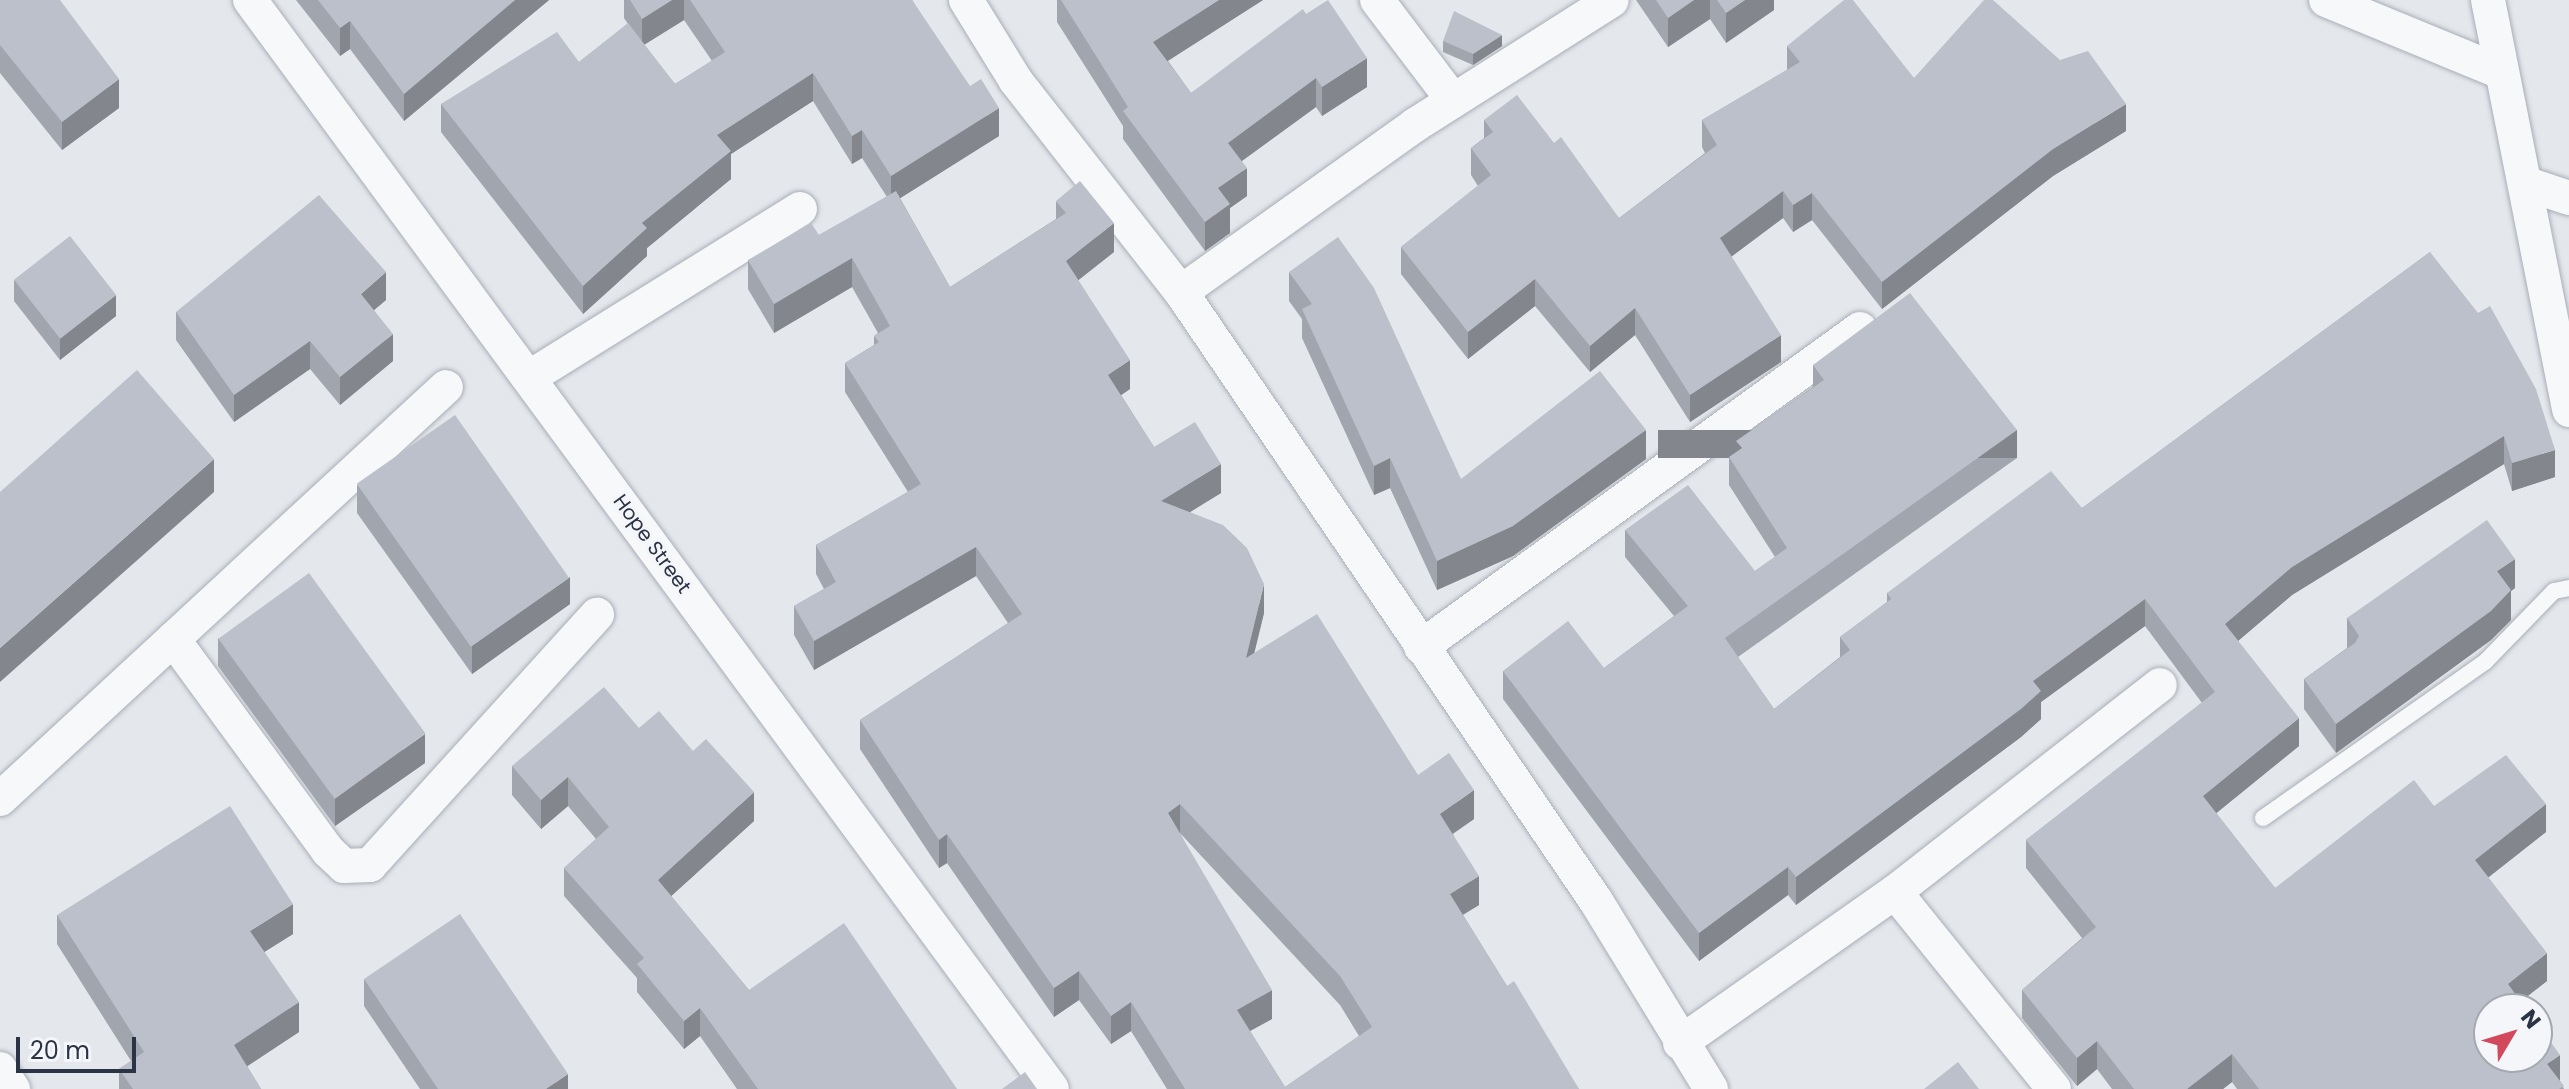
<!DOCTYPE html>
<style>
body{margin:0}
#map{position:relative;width:2569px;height:1089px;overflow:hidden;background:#e4e7ec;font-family:Poppins,sans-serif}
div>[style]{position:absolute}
.roads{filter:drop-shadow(0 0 2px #a9aeb7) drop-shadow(0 0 2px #a9aeb7)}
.service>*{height:16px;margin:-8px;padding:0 8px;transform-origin:8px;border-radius:8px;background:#f7f8fa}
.minor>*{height:34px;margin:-17px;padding:0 17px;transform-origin:17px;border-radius:17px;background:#f7f8fa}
.wall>*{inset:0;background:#a1a5ae}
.shaded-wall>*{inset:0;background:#83868d;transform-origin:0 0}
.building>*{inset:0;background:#bbc0ca;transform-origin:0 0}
span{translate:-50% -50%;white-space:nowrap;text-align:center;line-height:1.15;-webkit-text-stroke:7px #f4f6f9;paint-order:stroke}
.street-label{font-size:20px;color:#2b3445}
.north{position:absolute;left:2473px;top:993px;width:80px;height:80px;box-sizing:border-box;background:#f4f6f9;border:2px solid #a4a8b1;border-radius:50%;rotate:52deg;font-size:22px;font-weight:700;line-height:32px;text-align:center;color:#2b3445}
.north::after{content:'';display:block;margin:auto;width:28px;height:36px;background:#d1495b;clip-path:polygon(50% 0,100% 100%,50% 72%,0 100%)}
.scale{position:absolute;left:16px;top:1037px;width:120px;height:36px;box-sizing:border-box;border:4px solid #2b3445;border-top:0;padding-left:10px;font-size:24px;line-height:28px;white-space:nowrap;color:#2b3445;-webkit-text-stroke:6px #f4f6f9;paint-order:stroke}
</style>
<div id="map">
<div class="roads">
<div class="service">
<div style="left:2263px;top:818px;width:271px;rotate:-35.1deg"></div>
<div style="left:2485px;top:662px;width:99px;rotate:-45.8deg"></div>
<div style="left:2554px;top:591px;width:15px;rotate:-11deg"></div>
</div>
<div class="minor">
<div style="left:250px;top:0;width:1352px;rotate:53.63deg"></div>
<div style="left:966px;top:0;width:95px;rotate:58.3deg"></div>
<div style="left:1016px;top:81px;width:268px;rotate:52deg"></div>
<div style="left:1181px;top:292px;width:737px;rotate:55.73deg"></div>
<div style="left:1596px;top:901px;width:220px;rotate:58.5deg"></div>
<div style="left:1377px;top:0;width:126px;rotate:52.8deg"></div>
<div style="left:2326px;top:0;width:189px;rotate:22.4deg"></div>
<div style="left:2488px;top:0;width:418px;rotate:78.8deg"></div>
<div style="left:2527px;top:184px;width:44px;rotate:18.4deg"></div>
<div style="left:1181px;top:292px;width:287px;rotate:-35.5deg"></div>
<div style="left:1415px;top:125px;width:233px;rotate:-32.4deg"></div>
<div style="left:530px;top:377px;width:318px;rotate:-31.9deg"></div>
<div style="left:173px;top:639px;width:263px;rotate:53.8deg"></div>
<div style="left:328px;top:851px;width:22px;rotate:43deg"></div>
<div style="left:344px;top:866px;width:26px;rotate:-2deg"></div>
<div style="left:370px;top:865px;width:338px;rotate:-47.8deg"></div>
<div style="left:1421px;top:647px;width:542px;rotate:-35.92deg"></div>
<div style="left:0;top:799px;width:607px;rotate:-42.73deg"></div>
<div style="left:1895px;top:892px;width:253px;rotate:51.1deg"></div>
<div style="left:1680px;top:1043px;width:263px;rotate:-35.1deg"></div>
<div style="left:1895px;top:892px;width:336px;rotate:-38deg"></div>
<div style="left:0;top:1069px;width:24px;rotate:57deg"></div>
</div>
</div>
<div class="wall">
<div style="clip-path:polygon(0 0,62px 4px,119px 108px,62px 150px,0 73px)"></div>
<div style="clip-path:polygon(296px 0,549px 0,404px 121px,350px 49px,340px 56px)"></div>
<div style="clip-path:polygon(evenodd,624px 0,912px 0,999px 136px,900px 198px,950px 287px,1056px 219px,1056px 201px,1114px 252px,1078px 280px,1130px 389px,1121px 395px,1154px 447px,1221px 493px,1190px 512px,1264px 613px,1254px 653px,1418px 775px,1474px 819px,1453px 834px,1479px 905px,1463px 915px,1507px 986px,1579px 1089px,1167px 1089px,1131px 1031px,1111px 1044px,1079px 1000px,1054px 1017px,947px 863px,939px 868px,860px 749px,860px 720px,1008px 623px,976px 576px,814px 670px,794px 635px,794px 606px,824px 589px,816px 574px,816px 545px,908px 492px,845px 392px,845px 363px,874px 345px,874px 336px,878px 333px,852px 287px,774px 333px,748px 289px,748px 260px,819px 235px,887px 197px,862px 158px,852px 164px,813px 101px,731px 154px,731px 179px,647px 248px,647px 256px,583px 314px,441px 132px,441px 104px,579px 62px,628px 24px,624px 18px,624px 0,684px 20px,712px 61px,675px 84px,644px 45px,684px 20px,624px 0,1180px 833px,1340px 1005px,1359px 1036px,1285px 1087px,1250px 1031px,1272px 1019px,1180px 833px)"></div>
<div style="clip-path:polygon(1057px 0,1263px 0,1168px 61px,1191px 93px,1306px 14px,1367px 87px,1322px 116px,1316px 107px,1242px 161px,1247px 196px,1230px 208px,1230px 233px,1205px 251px,1123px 139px,1123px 126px,1057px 22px)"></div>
<div style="clip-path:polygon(1636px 0,1774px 0,1774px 10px,1726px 43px,1710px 19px,1668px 47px)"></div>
<div style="clip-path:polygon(1443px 41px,1502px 46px,1473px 65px,1443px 52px)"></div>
<div style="clip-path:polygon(1787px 46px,2126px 131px,2053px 176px,1882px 309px,1812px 220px,1793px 232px,1783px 218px,1731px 257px,1781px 362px,1690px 422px,1635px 335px,1590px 372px,1535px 306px,1468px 359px,1401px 274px,1401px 247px,1478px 186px,1471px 175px,1471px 148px,1484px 138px,1484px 120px,1554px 143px,1619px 218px,1705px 153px,1702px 147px,1702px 120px,1787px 70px)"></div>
<div style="clip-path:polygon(2430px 252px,2555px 477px,2512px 491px,2504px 464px,2292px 595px,2238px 641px,2299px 746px,2216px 813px,2275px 888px,2434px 806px,2546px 832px,2488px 877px,2547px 981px,2521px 1001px,2564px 1089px,2237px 1089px,2232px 1082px,2223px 1089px,2112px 1089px,2097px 1069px,2077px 1086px,2022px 1018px,2022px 990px,2082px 938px,2026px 868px,2026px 840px,2202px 703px,2145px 626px,2041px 702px,2041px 719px,2021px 737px,1796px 905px,1788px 895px,1699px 961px,1503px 699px,1503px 671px,1604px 668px,1674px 616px,1625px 557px,1625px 530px,1755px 571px,1775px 557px,1729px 485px,1729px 457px,1736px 452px,1736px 441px,1813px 387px,1813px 365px,2017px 458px,1738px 657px,1774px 709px,1840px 657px,1840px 637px,1887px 602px,1887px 593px,2082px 508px)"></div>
<div style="clip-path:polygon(1289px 272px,1461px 479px,1646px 459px,1513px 556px,1437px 590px,1390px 488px,1374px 495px,1302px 338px,1302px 319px,1289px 301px)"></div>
<div style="clip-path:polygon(14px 280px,116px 316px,60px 360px,14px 301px)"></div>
<div style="clip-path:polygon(386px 300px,374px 310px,393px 361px,340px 405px,310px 369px,234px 422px,176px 340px,176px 312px)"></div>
<div style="clip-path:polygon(357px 485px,570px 604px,472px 674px,357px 513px)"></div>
<div style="clip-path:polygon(2515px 588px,2511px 591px,2511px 620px,2491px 640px,2336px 753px,2304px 709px,2304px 679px,2347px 648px,2347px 618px)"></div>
<div style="clip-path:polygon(218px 638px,425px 763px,335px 826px,218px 666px)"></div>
<div style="clip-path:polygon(639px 728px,693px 751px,754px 821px,671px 896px,749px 990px,957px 1089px,737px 1089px,700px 1036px,684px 1049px,637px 992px,637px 978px,564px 896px,564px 868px,596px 839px,568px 806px,541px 829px,512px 795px,512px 766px)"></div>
<div style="clip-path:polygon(57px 915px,293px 934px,264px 952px,299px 1032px,247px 1066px,261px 1089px,119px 1089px,119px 1069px,131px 1061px,57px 944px)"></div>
<div style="clip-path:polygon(364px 979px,568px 1089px,420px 1089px,364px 1006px)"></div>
</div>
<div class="shaded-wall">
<div style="clip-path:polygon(515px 0,549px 0,404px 121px,404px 94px)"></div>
<div style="clip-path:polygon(672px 0,684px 0,684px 20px,642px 46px,642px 19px)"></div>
<div style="clip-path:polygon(1219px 0,1263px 0,1153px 70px,1153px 42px)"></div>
<div style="clip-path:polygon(1694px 0,1710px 0,1710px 19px,1668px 47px,1668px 18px)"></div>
<div style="clip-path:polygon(1745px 0,1774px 0,1774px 10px,1726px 43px,1726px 13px)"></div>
<div style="clip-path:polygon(350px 21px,350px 49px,340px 56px,340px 28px)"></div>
<div style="clip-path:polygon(1502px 35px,1502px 46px,1473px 65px,1473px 54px)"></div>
<div style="clip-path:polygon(1367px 58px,1367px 87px,1322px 116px,1322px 87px)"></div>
<div style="clip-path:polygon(813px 73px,813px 101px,731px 154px,731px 179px,647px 248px,647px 256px,583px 314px,583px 286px,717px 135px)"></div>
<div style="clip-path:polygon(1316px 78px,1316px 107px,1228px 171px,1228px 143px)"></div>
<div style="clip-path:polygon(119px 79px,119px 108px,62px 150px,62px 122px)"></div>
<div style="clip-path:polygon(2126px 104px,2126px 131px,2053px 176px,1882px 309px,1882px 282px,2053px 149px)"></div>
<div style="clip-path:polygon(999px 108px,999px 136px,891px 204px,891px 176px)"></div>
<div style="clip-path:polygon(862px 130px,862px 158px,852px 164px,852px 136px)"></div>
<div style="clip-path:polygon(1247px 168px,1247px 196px,1230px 208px,1230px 233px,1205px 251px,1205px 222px,1218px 188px)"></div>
<div style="clip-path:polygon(1783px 191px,1783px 218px,1720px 265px,1720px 238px)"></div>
<div style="clip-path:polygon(1812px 193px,1812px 220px,1793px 232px,1793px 205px)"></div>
<div style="clip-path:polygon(1114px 223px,1114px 252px,1066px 290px,1066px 261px)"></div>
<div style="clip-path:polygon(852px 258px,852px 287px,774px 333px,774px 304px)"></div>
<div style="clip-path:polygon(386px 272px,386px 300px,361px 321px,361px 294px)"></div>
<div style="clip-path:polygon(1535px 279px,1535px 306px,1468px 359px,1468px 332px)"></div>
<div style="clip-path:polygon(116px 295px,116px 316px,60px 360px,60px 338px)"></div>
<div style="clip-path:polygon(1635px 308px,1635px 335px,1590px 372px,1590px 346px)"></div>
<div style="clip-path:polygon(393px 334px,393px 361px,340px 405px,340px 377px)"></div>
<div style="clip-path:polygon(1781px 335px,1781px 362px,1690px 422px,1690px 395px)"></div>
<div style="clip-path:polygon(310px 341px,310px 369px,234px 422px,234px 395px)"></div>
<div style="clip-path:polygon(1130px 360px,1130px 389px,1108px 404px,1108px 375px)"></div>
<div style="clip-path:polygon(1646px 430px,1646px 459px,1513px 556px,1437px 590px,1437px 561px)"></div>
<div style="left:2017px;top:430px;width:28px;height:359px;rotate:90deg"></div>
<div style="clip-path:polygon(2504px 436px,2504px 464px,2292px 595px,2225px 652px,2225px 624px,2292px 567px)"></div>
<div style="clip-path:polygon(2555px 450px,2555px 477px,2512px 491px,2512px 463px)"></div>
<div style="clip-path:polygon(1390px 458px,1390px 488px,1374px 495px,1374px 466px)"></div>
<div style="clip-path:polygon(214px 459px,214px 492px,0 682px,0 648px)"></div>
<div style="clip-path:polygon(1221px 464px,1221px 493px,1161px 530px,1161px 501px)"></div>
<div style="clip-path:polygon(976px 547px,976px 576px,814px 670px,814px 641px)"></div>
<div style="clip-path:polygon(2515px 559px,2515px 588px,2511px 591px,2511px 620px,2491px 640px,2336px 753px,2336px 724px,2497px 571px)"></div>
<div style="clip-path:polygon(570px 577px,570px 604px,472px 674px,472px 646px)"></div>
<div style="clip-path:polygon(1264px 584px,1264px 613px,1246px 687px,1246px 658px)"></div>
<div style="clip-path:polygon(2145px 599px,2145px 626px,2041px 702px,2041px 719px,2021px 737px,1796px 905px,1796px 877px,2033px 681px)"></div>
<div style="clip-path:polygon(2299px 718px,2299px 746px,2203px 824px,2203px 796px)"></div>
<div style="clip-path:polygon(425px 734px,425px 763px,335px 826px,335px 798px)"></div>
<div style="clip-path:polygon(568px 777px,568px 806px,541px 829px,541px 800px)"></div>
<div style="clip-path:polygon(1474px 790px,1474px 819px,1440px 842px,1440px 814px)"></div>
<div style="clip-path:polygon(754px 792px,754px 821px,658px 908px,658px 880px)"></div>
<div style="clip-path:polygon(1180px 804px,1180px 833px,1168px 813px)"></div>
<div style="clip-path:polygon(2546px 804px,2546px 832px,2475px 888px,2475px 860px)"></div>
<div style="clip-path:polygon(947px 834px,947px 863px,939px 868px,939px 840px)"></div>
<div style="clip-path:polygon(1788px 867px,1788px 895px,1699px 961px,1699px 933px)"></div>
<div style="clip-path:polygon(1479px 876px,1479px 905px,1450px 922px,1450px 894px)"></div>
<div style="clip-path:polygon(293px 904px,293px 934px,250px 961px,250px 931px)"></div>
<div style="clip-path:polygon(2547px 953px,2547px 981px,2511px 1009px,2508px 984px)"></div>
<div style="clip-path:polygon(1079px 971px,1079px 1000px,1054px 1017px,1054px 988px)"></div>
<div style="clip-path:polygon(1272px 990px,1272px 1019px,1237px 1038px,1237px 1010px)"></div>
<div style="clip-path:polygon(299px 1002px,299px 1032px,234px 1075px,234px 1045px)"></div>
<div style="clip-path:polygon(1131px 1002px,1131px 1031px,1111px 1044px,1111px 1016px)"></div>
<div style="clip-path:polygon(700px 1008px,700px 1036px,684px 1049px,684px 1021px)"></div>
<div style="clip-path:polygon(2097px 1041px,2097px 1069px,2077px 1086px,2077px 1058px)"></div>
<div style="clip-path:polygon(2232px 1054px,2232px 1082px,2223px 1089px,2187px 1089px)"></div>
<div style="clip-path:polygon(2560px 1055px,2560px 1083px,2547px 1064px)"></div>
<div style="clip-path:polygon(568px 1074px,568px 1089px,546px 1089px)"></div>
</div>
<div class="building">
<div style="clip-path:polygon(0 0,60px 0,119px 79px,62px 122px,0 45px)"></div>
<div style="clip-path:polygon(318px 0,515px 0,404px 94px,350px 21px,340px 28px)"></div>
<div style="clip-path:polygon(630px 0,672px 0,642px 19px)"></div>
<div style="clip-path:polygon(690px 0,912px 0,970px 86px,981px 79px,999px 108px,891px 176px,862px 130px,852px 136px,813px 73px,717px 135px,731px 151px,642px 223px,647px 228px,583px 286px,441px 104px,557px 32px,579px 62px,628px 23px,675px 84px,725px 52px)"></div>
<div style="clip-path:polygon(1061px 0,1219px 0,1153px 42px,1191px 93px,1303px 9px,1306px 14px,1328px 0,1367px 58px,1322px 87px,1316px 78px,1228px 143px,1247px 168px,1218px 188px,1230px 204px,1205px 222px,1123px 111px,1128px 107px)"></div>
<div style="clip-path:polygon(1656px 0,1694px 0,1668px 18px)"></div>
<div style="clip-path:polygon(1717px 0,1745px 0,1726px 13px)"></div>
<div style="clip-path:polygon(1844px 0,1853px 0,1914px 78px,1984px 0,1993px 0,2060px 60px,2088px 51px,2126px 104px,2053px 149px,1882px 282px,1812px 193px,1793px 205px,1783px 191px,1720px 238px,1781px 335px,1690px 395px,1635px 308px,1590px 346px,1535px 279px,1468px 332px,1401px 247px,1491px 175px,1471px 148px,1493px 132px,1484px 120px,1517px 95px,1554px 143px,1561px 137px,1619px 218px,1717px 145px,1702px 120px,1800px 62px,1787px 46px)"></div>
<div style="clip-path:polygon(1454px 11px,1502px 35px,1473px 54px,1443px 41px)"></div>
<div style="clip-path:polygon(evenodd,1080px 181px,1114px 223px,1066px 261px,1130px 360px,1108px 375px,1154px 447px,1195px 422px,1221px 464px,1161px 501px,1223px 525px,1247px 548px,1264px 584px,1246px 658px,1317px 614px,1418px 775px,1449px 753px,1474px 790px,1440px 814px,1479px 876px,1450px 894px,1507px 986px,1514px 981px,1579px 1089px,1185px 1089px,1131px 1002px,1111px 1016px,1079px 971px,1054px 988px,947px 834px,939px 840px,860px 720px,1022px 614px,976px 547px,814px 641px,794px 606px,836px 582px,816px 545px,921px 484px,845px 363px,879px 342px,874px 336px,890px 326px,852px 258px,774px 304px,748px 260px,811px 223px,819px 235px,896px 191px,950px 287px,1066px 213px,1056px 201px,1080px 181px,1180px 804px,1340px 976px,1372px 1027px,1285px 1087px,1237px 1010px,1272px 990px,1168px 813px,1180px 804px)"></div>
<div style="clip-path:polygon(319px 195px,386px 272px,361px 294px,393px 334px,340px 377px,310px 341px,234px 395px,176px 312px)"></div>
<div style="left:70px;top:236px;width:75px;height:71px;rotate:52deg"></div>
<div style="clip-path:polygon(1338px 237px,1374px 288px,1461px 479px,1600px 371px,1646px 430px,1513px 526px,1437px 561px,1390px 458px,1374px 466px,1302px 309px,1312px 304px,1289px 272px)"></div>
<div style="clip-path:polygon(2430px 252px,2478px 313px,2490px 306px,2536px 389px,2555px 450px,2512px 463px,2504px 436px,2292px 567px,2225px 624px,2299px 718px,2203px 796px,2275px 888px,2414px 780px,2434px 806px,2506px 755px,2546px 804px,2475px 860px,2547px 953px,2508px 984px,2526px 1009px,2489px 1009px,2489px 1057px,2537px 1057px,2537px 1023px,2560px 1055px,2547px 1064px,2564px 1086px,2559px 1089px,2259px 1089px,2232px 1054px,2187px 1089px,2134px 1089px,2097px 1041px,2077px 1058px,2022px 990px,2096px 927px,2026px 840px,2215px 692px,2145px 599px,2033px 681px,2041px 691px,2021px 709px,1796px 877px,1788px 867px,1699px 933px,1503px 671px,1568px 621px,1604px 668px,1688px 606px,1625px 530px,1688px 485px,1755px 571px,1787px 548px,1729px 457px,1742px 448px,1736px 441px,1824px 380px,1813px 365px,1910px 293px,2017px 430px,1725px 638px,1774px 709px,1850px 650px,1840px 637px,1891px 599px,1887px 593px,2051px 471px,2082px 508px)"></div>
<div style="clip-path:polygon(137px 370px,214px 459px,0 648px,0 492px)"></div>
<div style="left:455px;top:415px;width:199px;height:120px;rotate:55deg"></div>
<div style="clip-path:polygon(2487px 520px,2515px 559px,2497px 571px,2511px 590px,2491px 611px,2336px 724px,2304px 679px,2355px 643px,2359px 636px,2347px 618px)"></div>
<div style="left:309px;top:573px;width:198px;height:112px;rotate:54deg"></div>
<div style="clip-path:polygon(604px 687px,639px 728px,659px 711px,693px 751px,706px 739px,754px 792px,658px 880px,749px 990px,844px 923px,957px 1089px,758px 1089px,700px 1008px,684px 1021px,637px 964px,644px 958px,564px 868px,609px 827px,568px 777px,541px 800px,512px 766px)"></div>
<div style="clip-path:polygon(230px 806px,293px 904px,250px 931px,299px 1002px,234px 1045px,261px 1089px,133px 1089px,119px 1069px,144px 1052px,57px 915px)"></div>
<div style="clip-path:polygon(460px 914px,568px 1074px,546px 1089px,438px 1089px,364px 979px)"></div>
<div style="clip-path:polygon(1958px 1062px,1979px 1089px,1924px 1089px)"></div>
<div style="clip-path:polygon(1025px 1072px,1037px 1089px,1002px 1089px)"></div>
</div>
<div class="street-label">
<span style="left:652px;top:544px;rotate:54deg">Hope Street</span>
</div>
<div class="north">N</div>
<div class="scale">20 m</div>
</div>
